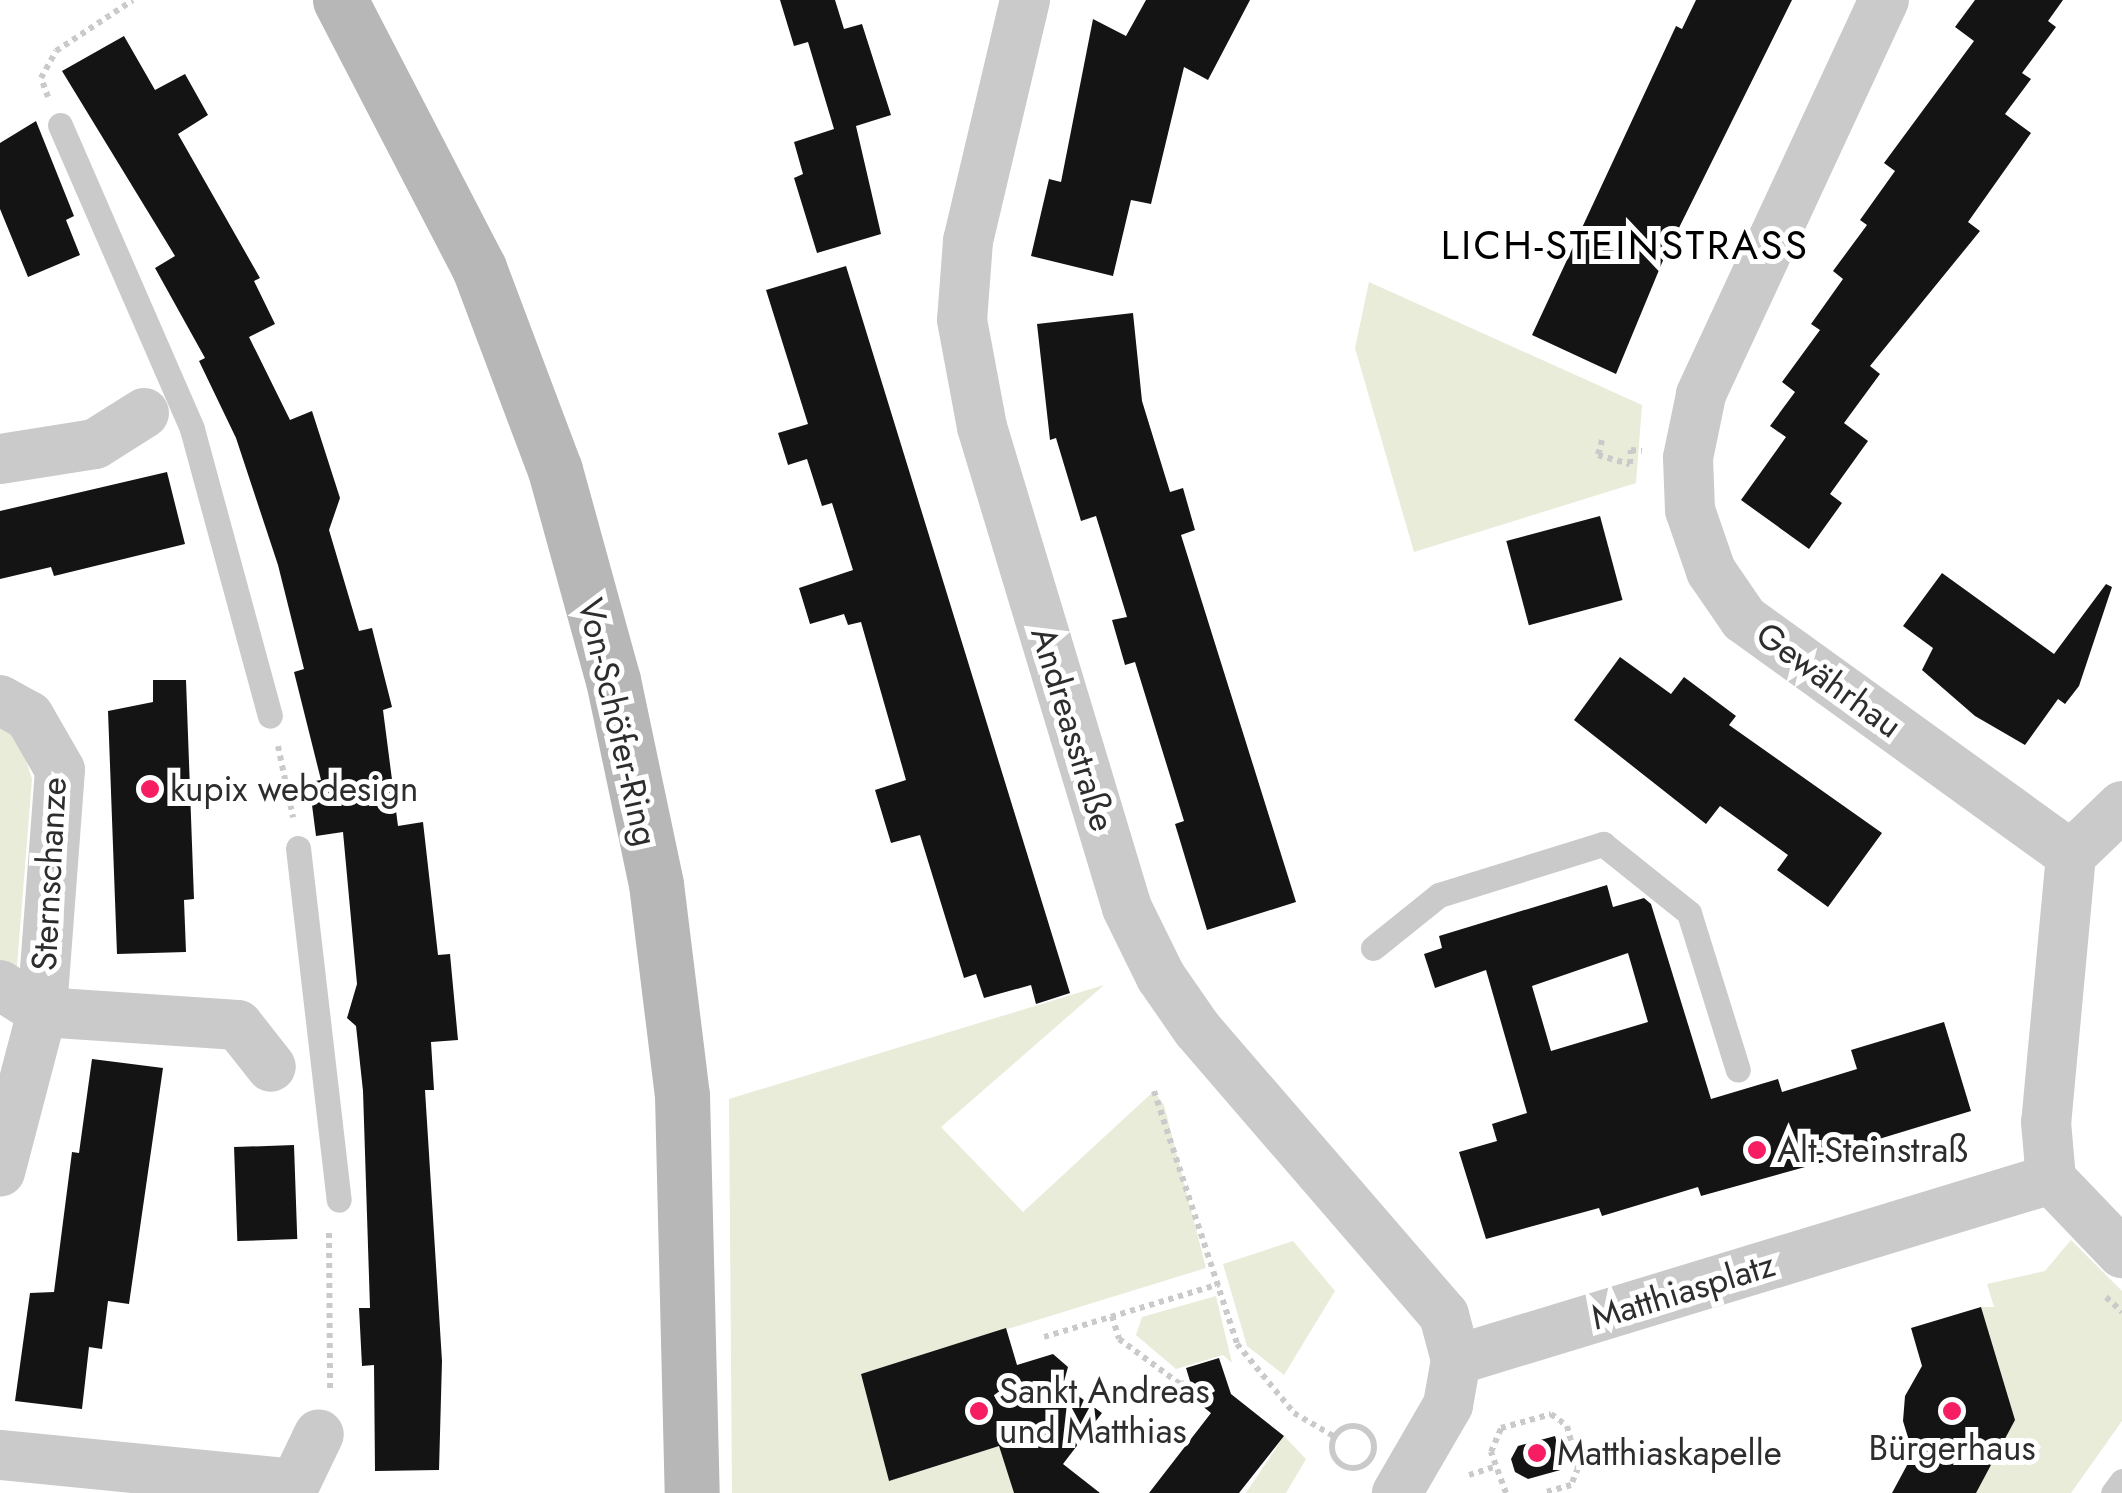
<!DOCTYPE html>
<meta charset="utf-8">
<style>
body{margin:0}
#map{position:relative;width:2122px;height:1493px;overflow:hidden;background:#fff;font-family:Jost,sans-serif}
div>[style]{position:absolute}
.green>*{inset:0;background:#e8ecd9}
.building>*{inset:0;background:#141414;transform-origin:0 0}
.path>*{height:6px;margin-top:-3px;transform-origin:0;background:repeating-linear-gradient(90deg,#cacaca 0 5px,transparent 0 10px)}
.path>.ring{margin:-3px;padding:0;box-sizing:content-box;background:none;border:6px solid #cacaca;border-radius:50%}
.service>*{height:25px;margin:-12.5px;padding:0 12.5px;transform-origin:12.5px;border-radius:12.5px;background:#cacaca}
.minor>*{height:50px;margin:-25px;padding:0 25px;transform-origin:25px;border-radius:25px;background:#cacaca}
.secondary>*{height:55px;margin:-27.5px;padding:0 27.5px;transform-origin:27.5px;border-radius:27.5px;background:#b7b7b7}
.dots>*{width:28px;height:28px;translate:-50% -50%;box-sizing:border-box;border:5px solid #fff;border-radius:50%}
span{translate:-50% -50%;white-space:nowrap;text-align:center;line-height:1.15;-webkit-text-stroke:10px #fff;paint-order:stroke}
.street-label{font-size:35px;color:#2d2d2d}
.poi-label{font-size:35px;color:#2d2d2d}
.left{translate:0 -50%;text-align:left}
.quarter-label{font-size:40px;color:#000;letter-spacing:2.5px}
</style>
<div id="map">
<div class="green">
<div style="clip-path:polygon(1369px 282px,1642px 405px,1636px 483px,1414px 552px,1355px 348px)"></div>
<div style="clip-path:polygon(0 720px,18px 735px,32px 779px,17px 966px,0 962px)"></div>
<div style="clip-path:polygon(1104px 985px,941px 1127px,1023px 1212px,1154px 1091px,1164px 1105px,1206px 1268px,861px 1374px,889px 1480px,999px 1446px,1014px 1493px,732px 1493px,729px 1099px)"></div>
<div style="clip-path:polygon(2071px 1240px,2122px 1291px,2122px 1421px,2071px 1493px,1976px 1493px,1981px 1307px,1994px 1307px,1987px 1284px,2045px 1271px)"></div>
<div style="clip-path:polygon(1293px 1241px,1335px 1291px,1284px 1375px,1247px 1346px,1223px 1264px)"></div>
<div style="clip-path:polygon(1216px 1296px,1232px 1363px,1223px 1355px,1176px 1369px,1136px 1335px,1142px 1317px)"></div>
<div style="clip-path:polygon(1284px 1436px,1306px 1459px,1286px 1493px,1246px 1493px)"></div>
</div>
<div class="building">
<div style="clip-path:polygon(780px 0,835px 0,844px 29px,862px 24px,891px 115px,856px 126px,881px 234px,817px 253px,794px 178px,803px 174px,794px 142px,834px 129px,808px 42px,794px 46px)"></div>
<div style="clip-path:polygon(1146px 0,1250px 0,1208px 80px,1184px 67px,1151px 204px,1131px 200px,1113px 276px,1031px 256px,1049px 179px,1061px 182px,1093px 19px,1126px 36px)"></div>
<div style="clip-path:polygon(1696px 0,1792px 0,1664px 258px,1616px 374px,1532px 335px,1676px 26px,1682px 29px)"></div>
<div style="clip-path:polygon(1975px 0,2063px 0,2048px 21px,2056px 27px,2022px 73px,2031px 79px,2005px 114px,2031px 133px,1968px 222px,1980px 231px,1870px 366px,1880px 374px,1844px 423px,1868px 441px,1830px 494px,1842px 503px,1809px 549px,1741px 500px,1786px 437px,1770px 426px,1795px 392px,1782px 382px,1820px 330px,1811px 324px,1843px 279px,1833px 271px,1867px 225px,1860px 220px,1895px 171px,1884px 163px,1974px 41px,1955px 27px)"></div>
<div style="clip-path:polygon(124px 36px,155px 90px,185px 74px,208px 115px,178px 134px,260px 278px,254px 281px,275px 324px,249px 337px,290px 420px,312px 411px,340px 498px,329px 530px,359px 631px,372px 628px,392px 707px,383px 710px,398px 826px,423px 822px,438px 955px,450px 954px,458px 1040px,431px 1042px,434px 1090px,425px 1090px,442px 1361px,439px 1470px,375px 1471px,374px 1365px,362px 1366px,359px 1308px,370px 1308px,363px 1091px,356px 1026px,347px 1018px,357px 984px,343px 832px,316px 836px,309px 782px,321px 780px,294px 672px,304px 669px,278px 565px,236px 438px,199px 361px,205px 358px,155px 268px,175px 256px,62px 71px)"></div>
<div style="clip-path:polygon(36px 121px,74px 216px,66px 220px,80px 255px,28px 277px,0 209px,0 143px)"></div>
<div style="clip-path:polygon(846px 266px,1070px 993px,1036px 1004px,1031px 985px,984px 998px,976px 974px,964px 978px,920px 835px,891px 843px,875px 790px,906px 780px,861px 622px,848px 625px,844px 614px,810px 624px,799px 588px,853px 570px,832px 503px,822px 506px,807px 459px,788px 465px,778px 433px,808px 424px,766px 290px)"></div>
<div style="clip-path:polygon(1133px 313px,1142px 401px,1170px 492px,1183px 488px,1195px 530px,1181px 535px,1296px 902px,1207px 930px,1175px 824px,1184px 821px,1135px 662px,1125px 665px,1112px 620px,1127px 617px,1096px 516px,1081px 521px,1056px 438px,1050px 440px,1037px 324px)"></div>
<div style="clip-path:polygon(167px 472px,185px 544px,54px 576px,51px 567px,0 579px,0 511px)"></div>
<div style="left:1600px;top:516px;width:87px;height:97px;rotate:75deg"></div>
<div style="clip-path:polygon(1942px 573px,2054px 654px,2106px 584px,2112px 587px,2079px 686px,2065px 704px,2058px 699px,2025px 745px,1975px 716px,1922px 670px,1933px 648px,1903px 626px)"></div>
<div style="clip-path:polygon(1620px 657px,1671px 694px,1684px 677px,1736px 716px,1729px 725px,1882px 833px,1828px 907px,1777px 870px,1788px 855px,1720px 806px,1706px 824px,1574px 720px)"></div>
<div style="clip-path:polygon(153px 680px,186px 680px,194px 899px,184px 900px,186px 952px,117px 954px,108px 711px,153px 702px)"></div>
<div style="clip-path:polygon(evenodd,1607px 885px,1613px 907px,1644px 898px,1651px 904px,1711px 1099px,1778px 1079px,1782px 1092px,1857px 1069px,1851px 1050px,1944px 1022px,1971px 1111px,1879px 1139px,1881px 1146px,1701px 1196px,1698px 1187px,1602px 1216px,1599px 1208px,1486px 1239px,1459px 1152px,1497px 1141px,1492px 1124px,1527px 1113px,1486px 970px,1435px 988px,1424px 954px,1442px 948px,1439px 936px,1607px 885px,1628px 953px,1648px 1022px,1551px 1051px,1532px 986px,1628px 953px)"></div>
<div style="clip-path:polygon(92px 1059px,163px 1068px,129px 1304px,108px 1301px,102px 1349px,89px 1347px,82px 1409px,15px 1401px,30px 1293px,54px 1292px,72px 1152px,79px 1153px)"></div>
<div style="left:294px;top:1145px;width:94px;height:60px;rotate:88deg"></div>
<div style="clip-path:polygon(1981px 1307px,2015px 1420px,1976px 1493px,1892px 1493px,1913px 1454px,1903px 1421px,1905px 1396px,1922px 1366px,1911px 1328px)"></div>
<div style="clip-path:polygon(1006px 1328px,1017px 1365px,1053px 1354px,1068px 1367px,1063px 1385px,1102px 1413px,1063px 1464px,1100px 1493px,1014px 1493px,999px 1446px,889px 1481px,861px 1374px)"></div>
<div style="clip-path:polygon(1219px 1358px,1231px 1394px,1284px 1436px,1239px 1493px,1149px 1493px,1211px 1413px,1196px 1401px,1186px 1368px)"></div>
<div style="clip-path:polygon(1555px 1436px,1564px 1469px,1528px 1479px,1515px 1472px,1511px 1459px,1518px 1446px)"></div>
</div>
<div class="path">
<div style="left:48px;top:97px;width:20px;rotate:-110deg"></div>
<div style="left:41px;top:78px;width:31px;rotate:-61deg"></div>
<div style="left:56px;top:51px;width:92px;rotate:-33.5deg"></div>
<div style="left:1602px;top:440px;width:16px;rotate:105deg"></div>
<div style="left:1598px;top:455px;width:33px;rotate:16deg"></div>
<div style="left:1630px;top:464px;width:14px;rotate:-86deg"></div>
<div style="left:1631px;top:450px;width:11px;rotate:5deg"></div>
<div style="left:278px;top:746px;width:73px;rotate:78.1deg"></div>
<div style="left:1154px;top:1091px;width:266px;rotate:71.8deg"></div>
<div style="left:1237px;top:1344px;width:89px;rotate:50.4deg"></div>
<div style="left:1294px;top:1413px;width:48px;rotate:30.3deg"></div>
<div style="left:329px;top:1233px;width:157px;rotate:89.6deg"></div>
<div style="left:2106px;top:1297px;width:22px;rotate:43deg"></div>
<div style="left:1112px;top:1316px;width:24px;rotate:73deg"></div>
<div style="left:1119px;top:1339px;width:76px;rotate:36.4deg"></div>
<div style="left:1180px;top:1384px;width:10px;rotate:-11deg"></div>
<div style="left:1044px;top:1337px;width:183px;rotate:-16.8deg"></div>
<div class="ring" style="left:1332px;top:1426px;width:36px;height:36px"></div>
<div style="left:1469px;top:1475px;width:25px;rotate:-18deg"></div>
<div style="left:1506px;top:1493px;width:44px;rotate:-110.1deg"></div>
<div style="left:1491px;top:1452px;width:26px;rotate:-67deg"></div>
<div style="left:1501px;top:1428px;width:52px;rotate:-15.6deg"></div>
<div style="left:1551px;top:1414px;width:20px;rotate:37deg"></div>
<div style="left:1567px;top:1426px;width:43px;rotate:75.3deg"></div>
<div style="left:1578px;top:1468px;width:18px;rotate:112deg"></div>
<div style="left:1571px;top:1485px;width:29px;rotate:164deg"></div>
</div>
<div class="service">
<div style="left:60px;top:125px;width:331px;rotate:66.5deg"></div>
<div style="left:192px;top:429px;width:297px;rotate:74.8deg"></div>
<div style="left:298px;top:848px;width:354px;rotate:83.4deg"></div>
<div style="left:1373px;top:948px;width:85px;rotate:-38.8deg"></div>
<div style="left:1439px;top:895px;width:172px;rotate:-17.3deg"></div>
<div style="left:1603px;top:844px;width:110px;rotate:38.7deg"></div>
<div style="left:1689px;top:913px;width:164px;rotate:72.7deg"></div>
<div style="left:2113px;top:1493px;width:15px;rotate:-53deg"></div>
</div>
<div class="minor">
<div style="left:1025px;top:0;width:248px;rotate:103.3deg"></div>
<div style="left:968px;top:241px;width:79px;rotate:94.3deg"></div>
<div style="left:962px;top:320px;width:109px;rotate:79.4deg"></div>
<div style="left:982px;top:427px;width:502px;rotate:73.22deg"></div>
<div style="left:1127px;top:908px;width:77px;rotate:63.8deg"></div>
<div style="left:1161px;top:977px;width:63px;rotate:55.3deg"></div>
<div style="left:1197px;top:1029px;width:378px;rotate:49.2deg"></div>
<div style="left:1444px;top:1315px;width:47px;rotate:75.1deg"></div>
<div style="left:1456px;top:1360px;width:46px;rotate:100.1deg"></div>
<div style="left:1448px;top:1405px;width:102px;rotate:120.1deg"></div>
<div style="left:1884px;top:0;width:435px;rotate:114.9deg"></div>
<div style="left:1701px;top:395px;width:64px;rotate:101.7deg"></div>
<div style="left:1688px;top:458px;width:52px;rotate:87.8deg"></div>
<div style="left:1690px;top:510px;width:65px;rotate:71deg"></div>
<div style="left:1711px;top:571px;width:58px;rotate:55.5deg"></div>
<div style="left:1744px;top:619px;width:403px;rotate:35.8deg"></div>
<div style="left:0;top:459px;width:96px;rotate:-9deg"></div>
<div style="left:95px;top:444px;width:58px;rotate:-32.3deg"></div>
<div style="left:0;top:700px;width:33px;rotate:29deg"></div>
<div style="left:29px;top:716px;width:62px;rotate:60.1deg"></div>
<div style="left:60px;top:770px;width:243px;rotate:94.3deg"></div>
<div style="left:42px;top:1012px;width:196px;rotate:3.8deg"></div>
<div style="left:238px;top:1025px;width:53px;rotate:51.8deg"></div>
<div style="left:2122px;top:806px;width:71px;rotate:136.1deg"></div>
<div style="left:2071px;top:855px;width:268px;rotate:95.3deg"></div>
<div style="left:2046px;top:1122px;width:57px;rotate:85deg"></div>
<div style="left:2051px;top:1179px;width:103px;rotate:46.2deg"></div>
<div style="left:0;top:985px;width:50px;rotate:32.7deg"></div>
<div style="left:42px;top:1012px;width:165px;rotate:104.7deg"></div>
<div style="left:1456px;top:1360px;width:622px;rotate:-16.92deg"></div>
<div style="left:0;top:1455px;width:296px;rotate:5.6deg"></div>
<div style="left:295px;top:1484px;width:55px;rotate:-64.4deg"></div>
</div>
<div class="secondary">
<div style="left:340px;top:0;width:302px;rotate:62.6deg"></div>
<div style="left:479px;top:268px;width:216px;rotate:69.4deg"></div>
<div style="left:555px;top:470px;width:218px;rotate:74.6deg"></div>
<div style="left:613px;top:680px;width:208px;rotate:78.1deg"></div>
<div style="left:656px;top:884px;width:213px;rotate:83deg"></div>
<div style="left:682px;top:1095px;width:398px;rotate:88.6deg"></div>
</div>
<div class="dots">
<div style="left:150px;top:789px;background:#f61d63"></div>
<div style="left:1757px;top:1150px;background:#f61d63"></div>
<div style="left:979px;top:1411px;background:#f61d63"></div>
<div style="left:1952px;top:1411px;background:#f61d63"></div>
<div style="left:1537px;top:1453px;background:#f61d63"></div>
</div>
<div class="street-label">
<span style="left:1829px;top:680px;rotate:36deg">Gewährhau</span>
<span style="left:618px;top:722px;rotate:77deg">Von-Schöfer-Ring</span>
<span style="left:1073px;top:729px;rotate:73deg">Andreasstraße</span>
<span style="left:49px;top:874px;rotate:-87deg">Sternschanze</span>
<span style="left:1683px;top:1291px;rotate:-17deg">Matthiasplatz</span>
</div>
<div class="poi-label">
<span class="left" style="left:170px;top:789px">kupix webdesign</span>
<span class="left" style="left:1777px;top:1150px">Alt-Steinstraß</span>
<span class="left" style="left:999px;top:1411px">Sankt Andreas<br>und Matthias</span>
<span style="left:1952px;top:1448px">Bürgerhaus</span>
<span class="left" style="left:1557px;top:1453px">Matthiaskapelle</span>
</div>
<div class="quarter-label">
<span style="left:1625px;top:245px">LICH-STEINSTRASS</span>
</div>
</div>
